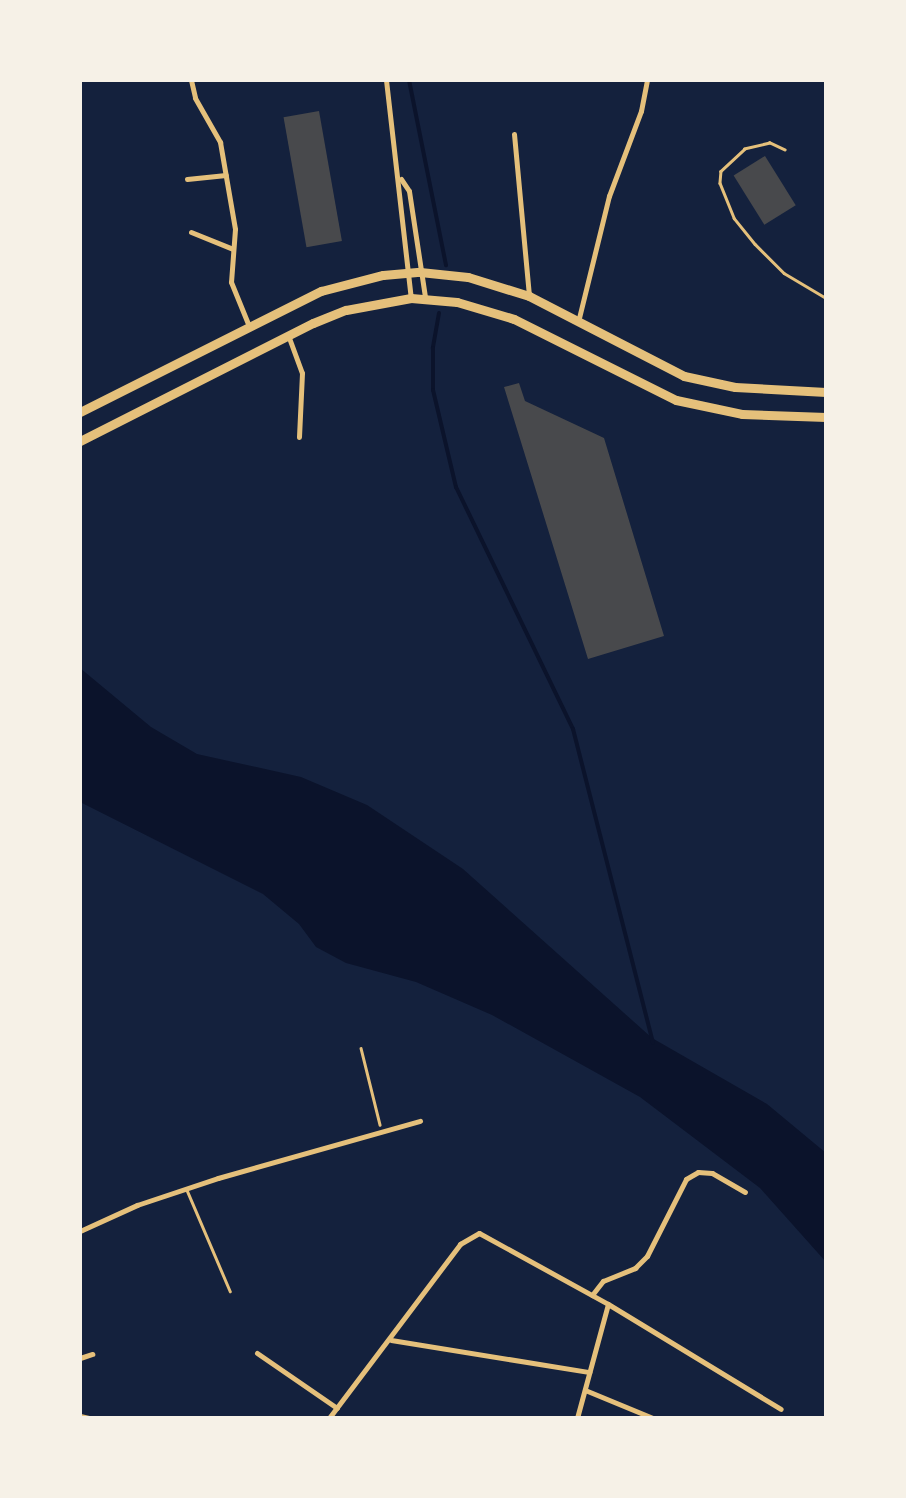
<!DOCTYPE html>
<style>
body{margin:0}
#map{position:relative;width:906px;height:1498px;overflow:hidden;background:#14213d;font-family:"DM Sans",sans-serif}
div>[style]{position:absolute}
.water>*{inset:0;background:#0b132b}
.stream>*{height:4px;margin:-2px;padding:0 2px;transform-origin:2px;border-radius:2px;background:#0b132b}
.building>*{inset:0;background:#48494c;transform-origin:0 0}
.path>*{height:2.5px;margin:-1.25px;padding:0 1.25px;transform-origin:1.25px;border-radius:1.25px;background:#e5c07b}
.service>*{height:2.5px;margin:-1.25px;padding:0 1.25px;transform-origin:1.25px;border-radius:1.25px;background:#e5c07b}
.minor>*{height:5px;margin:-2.5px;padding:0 2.5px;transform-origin:2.5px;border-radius:2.5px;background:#e5c07b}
.trunk>*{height:9px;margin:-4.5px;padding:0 4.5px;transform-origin:4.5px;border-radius:4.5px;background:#e5c07b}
span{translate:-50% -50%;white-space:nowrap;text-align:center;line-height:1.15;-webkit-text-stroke:9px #f6f1e7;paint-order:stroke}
.frame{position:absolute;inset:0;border:82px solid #f6f1e7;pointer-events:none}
</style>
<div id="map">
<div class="water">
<div style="clip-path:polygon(80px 668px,151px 727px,197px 754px,301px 777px,367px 805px,463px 869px,652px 1038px,767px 1104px,826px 1153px,826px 1262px,760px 1188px,640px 1097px,492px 1015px,416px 982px,346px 963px,316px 947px,299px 924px,263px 894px,80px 802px)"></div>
</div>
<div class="stream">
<div style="left:409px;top:80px;width:189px;rotate:78.7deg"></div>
<div style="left:439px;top:313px;width:36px;rotate:100deg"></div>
<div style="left:433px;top:348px;width:42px;rotate:90deg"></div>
<div style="left:433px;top:390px;width:100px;rotate:76.7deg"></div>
<div style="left:456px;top:487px;width:269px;rotate:64.2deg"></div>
<div style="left:573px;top:729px;width:324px;rotate:75.7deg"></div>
</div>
<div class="building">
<div style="left:319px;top:111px;width:132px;height:36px;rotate:80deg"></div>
<div style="left:765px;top:156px;width:58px;height:37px;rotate:58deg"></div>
<div style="clip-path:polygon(519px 383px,525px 401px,604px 438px,664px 636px,588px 659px,504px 387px)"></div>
</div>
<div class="path">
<div style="left:361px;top:1048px;width:79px;rotate:76.1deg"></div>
</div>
<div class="service">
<div style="left:785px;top:150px;width:17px;rotate:-155deg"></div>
<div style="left:770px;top:143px;width:26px;rotate:167deg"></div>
<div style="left:745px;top:149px;width:33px;rotate:137deg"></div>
<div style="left:721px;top:171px;width:12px;rotate:95deg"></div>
<div style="left:720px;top:183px;width:38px;rotate:68deg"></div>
<div style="left:734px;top:218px;width:33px;rotate:51deg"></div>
<div style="left:755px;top:244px;width:41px;rotate:45deg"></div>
<div style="left:784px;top:273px;width:49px;rotate:30.8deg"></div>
<div style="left:187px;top:1190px;width:110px;rotate:66.9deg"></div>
</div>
<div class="minor">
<div style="left:191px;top:80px;width:18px;rotate:77deg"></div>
<div style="left:195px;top:98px;width:51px;rotate:60.4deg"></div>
<div style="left:220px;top:142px;width:88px;rotate:80.2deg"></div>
<div style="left:235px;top:229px;width:53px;rotate:94.3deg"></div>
<div style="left:231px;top:282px;width:48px;rotate:67.8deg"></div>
<div style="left:386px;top:80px;width:219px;rotate:83.5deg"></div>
<div style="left:514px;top:134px;width:163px;rotate:84.7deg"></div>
<div style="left:187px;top:179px;width:39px;rotate:-6deg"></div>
<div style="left:401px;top:179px;width:14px;rotate:56deg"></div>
<div style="left:409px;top:191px;width:107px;rotate:81.4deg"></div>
<div style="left:191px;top:232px;width:45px;rotate:22deg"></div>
<div style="left:578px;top:322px;width:130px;rotate:-76.2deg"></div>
<div style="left:609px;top:196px;width:91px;rotate:-69.4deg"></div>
<div style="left:641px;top:111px;width:32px;rotate:-79deg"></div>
<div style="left:288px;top:335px;width:40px;rotate:69.8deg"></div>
<div style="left:302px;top:373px;width:64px;rotate:92.7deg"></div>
<div style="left:80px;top:1231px;width:63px;rotate:-24.5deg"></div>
<div style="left:137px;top:1205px;width:85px;rotate:-18.4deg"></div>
<div style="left:218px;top:1178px;width:210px;rotate:-15.8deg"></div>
<div style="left:592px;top:1295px;width:18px;rotate:-52deg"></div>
<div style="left:603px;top:1281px;width:35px;rotate:-22deg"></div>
<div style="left:635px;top:1268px;width:17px;rotate:-45deg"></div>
<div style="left:647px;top:1256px;width:86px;rotate:-63.1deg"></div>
<div style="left:686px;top:1179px;width:14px;rotate:-30deg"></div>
<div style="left:698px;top:1172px;width:14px;rotate:4deg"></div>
<div style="left:712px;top:1173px;width:38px;rotate:30deg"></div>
<div style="left:391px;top:1340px;width:201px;rotate:9.2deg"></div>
<div style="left:257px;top:1353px;width:97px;rotate:34.5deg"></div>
<div style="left:80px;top:1358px;width:13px;rotate:-18deg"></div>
<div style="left:585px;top:1390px;width:74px;rotate:22.4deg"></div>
<div style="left:80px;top:1416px;width:9px;rotate:13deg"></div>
<div style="left:329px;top:1418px;width:218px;rotate:-53deg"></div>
<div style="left:460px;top:1244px;width:22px;rotate:-30deg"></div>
<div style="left:479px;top:1233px;width:147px;rotate:28.8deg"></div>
<div style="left:608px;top:1304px;width:202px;rotate:31.3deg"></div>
<div style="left:577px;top:1418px;width:118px;rotate:-74.8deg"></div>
</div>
<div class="trunk">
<div style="left:80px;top:412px;width:270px;rotate:-26.7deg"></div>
<div style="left:321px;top:291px;width:64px;rotate:-14.5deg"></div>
<div style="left:383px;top:275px;width:37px;rotate:-5deg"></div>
<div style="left:420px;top:272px;width:48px;rotate:5.9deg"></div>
<div style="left:468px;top:277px;width:64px;rotate:17.3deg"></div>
<div style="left:529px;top:296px;width:174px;rotate:27.3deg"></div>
<div style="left:684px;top:376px;width:52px;rotate:12.2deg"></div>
<div style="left:735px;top:387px;width:91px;rotate:3.1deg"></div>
<div style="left:80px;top:441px;width:261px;rotate:-26.9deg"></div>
<div style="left:313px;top:323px;width:35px;rotate:-22deg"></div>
<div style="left:346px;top:310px;width:66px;rotate:-10.5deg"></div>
<div style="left:411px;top:298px;width:46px;rotate:5deg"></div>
<div style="left:457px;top:302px;width:59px;rotate:16.6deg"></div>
<div style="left:514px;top:319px;width:181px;rotate:26.6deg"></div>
<div style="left:676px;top:400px;width:67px;rotate:12deg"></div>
<div style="left:742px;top:414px;width:84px;rotate:2deg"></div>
</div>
<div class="frame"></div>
</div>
